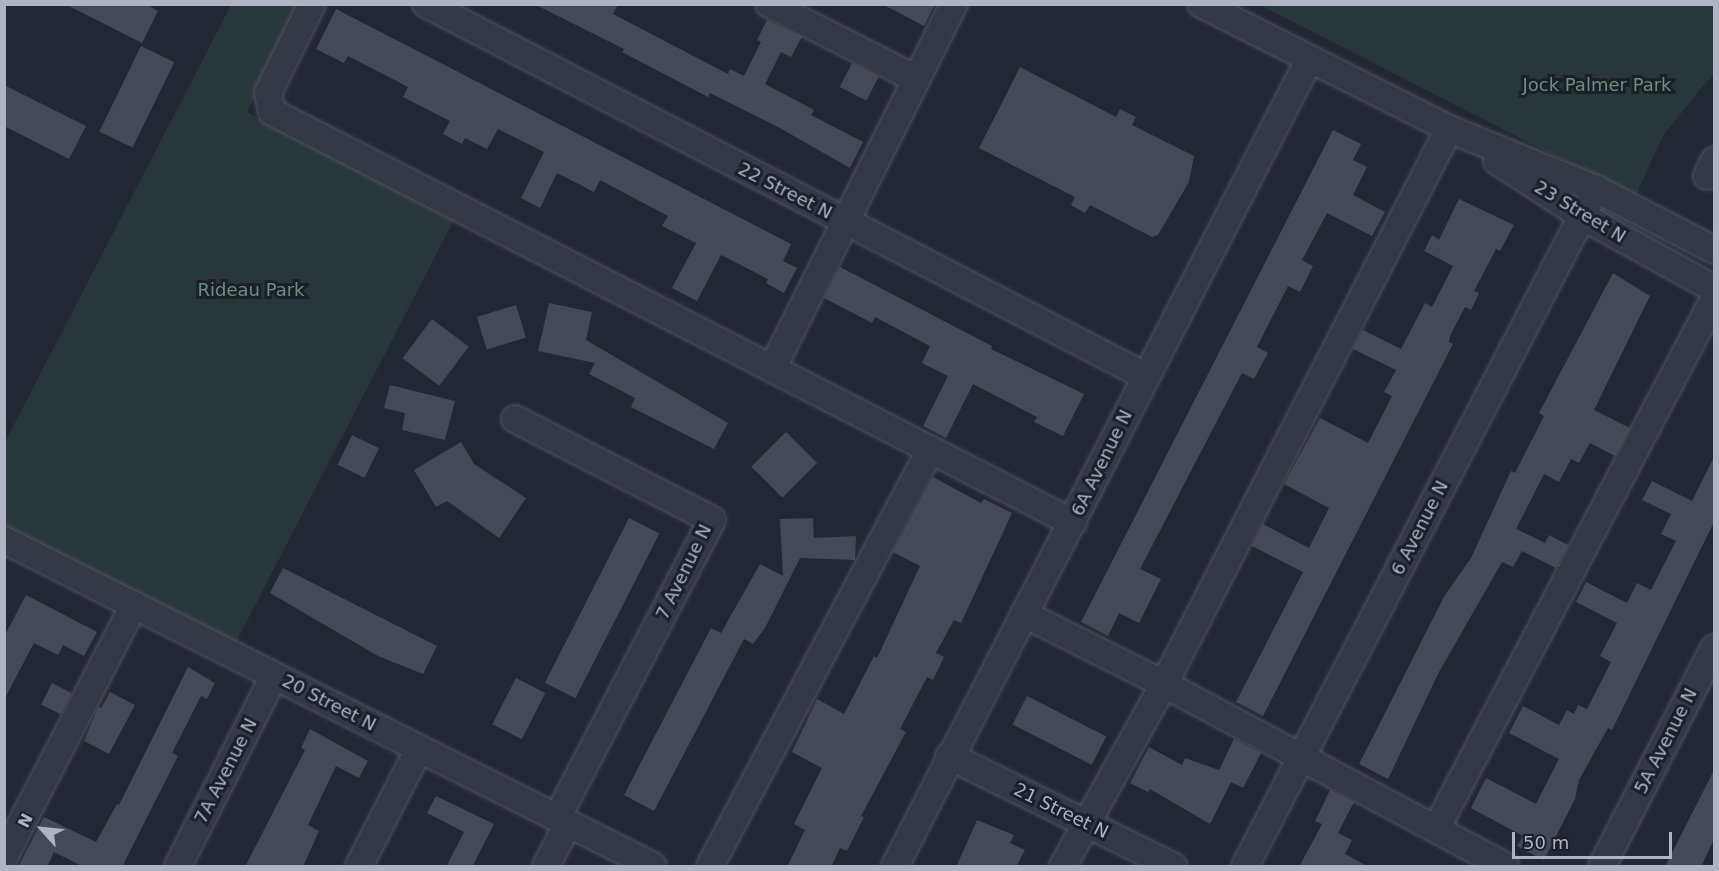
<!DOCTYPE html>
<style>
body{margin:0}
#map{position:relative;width:1719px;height:871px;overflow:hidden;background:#222734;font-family:"DejaVu Sans",sans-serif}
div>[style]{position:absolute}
.green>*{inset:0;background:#283739}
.building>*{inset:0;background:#444959;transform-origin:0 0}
.roads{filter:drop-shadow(0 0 2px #505460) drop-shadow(0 0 2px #505460)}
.minor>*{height:26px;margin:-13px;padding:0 13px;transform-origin:13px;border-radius:13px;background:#353945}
span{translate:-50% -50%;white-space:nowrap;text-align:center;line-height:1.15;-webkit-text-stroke:6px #1b1f2a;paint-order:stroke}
.park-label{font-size:18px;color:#6b8f79}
.street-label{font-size:18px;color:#b0b4c2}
.frame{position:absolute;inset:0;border:6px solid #b0b4c2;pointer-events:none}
.north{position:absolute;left:12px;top:799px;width:60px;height:60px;-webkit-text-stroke:4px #1b1f2a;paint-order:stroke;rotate:297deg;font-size:16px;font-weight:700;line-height:24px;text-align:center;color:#b0b4c2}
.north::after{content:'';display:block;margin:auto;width:21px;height:27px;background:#b0b4c2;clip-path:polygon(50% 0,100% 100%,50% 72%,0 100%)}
.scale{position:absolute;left:1512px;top:832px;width:160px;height:27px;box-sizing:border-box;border:3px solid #b0b4c2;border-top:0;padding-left:8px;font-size:18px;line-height:21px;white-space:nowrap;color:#b0b4c2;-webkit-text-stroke:4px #1b1f2a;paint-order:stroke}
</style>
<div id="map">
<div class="green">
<div style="clip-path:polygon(231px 5px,302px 5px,247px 112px,454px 220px,230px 654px,5px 540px,4px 444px)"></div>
<div style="clip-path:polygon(1260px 5px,1714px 5px,1714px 73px,1664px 134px,1635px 197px)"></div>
</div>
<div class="building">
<div style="clip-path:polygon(65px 4px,146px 4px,158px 11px,142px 43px)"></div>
<div style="clip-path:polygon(534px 4px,618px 4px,613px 14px,728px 74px,730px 69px,744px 76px,761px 42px,757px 40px,767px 20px,802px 37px,791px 57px,781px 52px,765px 84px,814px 110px,811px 115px,863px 142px,850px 168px,778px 127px,710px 93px,708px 97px,622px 52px,624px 49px)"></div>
<div style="clip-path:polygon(882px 4px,935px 4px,924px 26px)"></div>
<div style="clip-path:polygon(336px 9px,791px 244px,783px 261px,797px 268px,784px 293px,766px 283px,768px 279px,721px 255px,697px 301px,672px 288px,696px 243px,662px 226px,668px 216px,600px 180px,594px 192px,557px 173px,540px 208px,521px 198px,544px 152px,498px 129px,487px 149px,465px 138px,462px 144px,443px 134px,450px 121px,403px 97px,408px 87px,348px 56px,344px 63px,316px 49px)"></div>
<div style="left:141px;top:46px;width:37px;height:95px;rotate:26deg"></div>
<div style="left:852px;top:63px;width:30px;height:27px;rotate:27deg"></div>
<div style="clip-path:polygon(1020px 67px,1116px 117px,1120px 109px,1136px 117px,1132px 125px,1194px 156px,1189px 182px,1158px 235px,1152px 237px,1090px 205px,1085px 213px,1071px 205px,1075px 197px,979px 148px)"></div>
<div style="clip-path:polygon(4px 85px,86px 126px,69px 159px,4px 126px)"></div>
<div style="clip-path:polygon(1333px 130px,1361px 144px,1353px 160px,1367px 167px,1353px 195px,1385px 212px,1372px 236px,1327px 213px,1302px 260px,1313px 266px,1300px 292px,1288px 286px,1257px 347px,1268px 353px,1254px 379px,1242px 373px,1140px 569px,1161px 579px,1139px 623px,1119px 613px,1108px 636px,1081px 622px)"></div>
<div style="clip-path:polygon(1459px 199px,1514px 225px,1500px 251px,1496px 249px,1474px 291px,1479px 293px,1471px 310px,1465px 307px,1450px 336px,1449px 342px,1453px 344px,1263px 716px,1236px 702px,1303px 572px,1252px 546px,1263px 524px,1309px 548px,1329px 508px,1284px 484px,1320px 418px,1368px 443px,1392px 396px,1384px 392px,1396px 370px,1353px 349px,1363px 330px,1401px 349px,1425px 303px,1432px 307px,1453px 266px,1424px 251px,1432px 235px,1439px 240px)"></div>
<div style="clip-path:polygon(840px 267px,992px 346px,991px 349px,1084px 394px,1063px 436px,1034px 422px,1037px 417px,973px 384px,946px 438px,923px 426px,948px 376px,922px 363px,930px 346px,875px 317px,872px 323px,824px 298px)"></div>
<div style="clip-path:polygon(1613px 273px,1650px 296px,1594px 410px,1630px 428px,1615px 456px,1590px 443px,1579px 463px,1571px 459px,1559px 482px,1544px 474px,1516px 529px,1545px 543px,1549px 535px,1568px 545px,1556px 568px,1522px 551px,1513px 567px,1502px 562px,1439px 672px,1388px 779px,1359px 764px,1445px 595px,1471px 558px,1511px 471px,1515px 473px,1544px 416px,1539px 413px)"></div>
<div style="clip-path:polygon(549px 303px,592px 312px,586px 340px,728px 423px,714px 449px,631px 407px,635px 398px,589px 374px,595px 363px,538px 351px)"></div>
<div style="left:516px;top:305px;width:34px;height:41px;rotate:73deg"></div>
<div style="left:432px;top:319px;width:46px;height:49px;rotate:37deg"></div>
<div style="clip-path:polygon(390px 385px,455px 401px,445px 440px,402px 430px,405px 413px,384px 408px)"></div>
<div style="left:786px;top:432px;width:44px;height:49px;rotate:45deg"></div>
<div style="left:352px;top:435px;width:30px;height:33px;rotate:26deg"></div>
<div style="clip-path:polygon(461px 442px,474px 464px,526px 498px,499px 538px,447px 501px,436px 507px,414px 470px)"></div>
<div style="clip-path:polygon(1714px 457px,1714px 522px,1612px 730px,1608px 728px,1579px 780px,1575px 799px,1544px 860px,1517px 846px,1523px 836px,1471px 808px,1486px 778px,1536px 804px,1559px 759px,1509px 733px,1523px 706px,1559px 725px,1567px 710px,1574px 714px,1578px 705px,1587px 709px,1611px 662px,1600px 656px,1617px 623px,1576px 602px,1586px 582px,1627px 603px,1637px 583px,1651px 590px,1676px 541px,1661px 534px,1671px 514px,1642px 500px,1652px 481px,1692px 501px)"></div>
<div style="clip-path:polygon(933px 477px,981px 503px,984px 499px,1012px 513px,961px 623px,954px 620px,936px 653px,944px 657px,933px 680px,927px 677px,900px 729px,906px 732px,861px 816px,864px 817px,847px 851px,840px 848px,831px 867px,787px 867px,805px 830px,794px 824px,822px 768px,792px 752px,817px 699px,844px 714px,874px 656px,877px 658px,920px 566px,893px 552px)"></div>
<div style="left:629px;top:518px;width:34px;height:185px;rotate:27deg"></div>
<div style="clip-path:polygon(813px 518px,814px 538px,856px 536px,855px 560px,800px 558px,765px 628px,753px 644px,744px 639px,654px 811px,624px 795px,711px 628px,721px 633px,760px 564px,783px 576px,780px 519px)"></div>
<div style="clip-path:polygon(283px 568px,437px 646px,423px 674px,378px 656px,270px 593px)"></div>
<div style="clip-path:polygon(26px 595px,97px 632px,84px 656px,63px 645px,58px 655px,34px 643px,4px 700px,4px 637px)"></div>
<div style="clip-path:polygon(188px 667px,215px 683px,207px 699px,201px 696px,172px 753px,178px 756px,122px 867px,84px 867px,54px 852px,47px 867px,18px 867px,44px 817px,96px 842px,117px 804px,119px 805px)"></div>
<div style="left:516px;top:678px;width:33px;height:52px;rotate:27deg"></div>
<div style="left:52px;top:683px;width:22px;height:24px;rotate:27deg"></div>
<div style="clip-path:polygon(110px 692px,135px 705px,109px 754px,84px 741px,98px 707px,101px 708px)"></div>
<div style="left:1027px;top:696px;width:89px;height:32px;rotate:27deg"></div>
<div style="clip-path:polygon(310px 729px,368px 761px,359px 778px,336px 766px,308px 825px,319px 831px,303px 867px,245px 867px,305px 750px,301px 748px)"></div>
<div style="clip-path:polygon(1234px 739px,1261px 753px,1243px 788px,1231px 782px,1210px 824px,1150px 789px,1148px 792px,1130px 783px,1149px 747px,1182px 765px,1185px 758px,1219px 770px)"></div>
<div style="clip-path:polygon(1714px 770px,1714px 839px,1701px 867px,1665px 867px)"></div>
<div style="clip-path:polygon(1330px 790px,1354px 802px,1338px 833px,1352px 840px,1345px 854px,1369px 867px,1299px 867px,1322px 824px,1315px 821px)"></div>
<div style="clip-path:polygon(436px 796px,494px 824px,472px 867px,446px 867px,464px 832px,427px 813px)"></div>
<div style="clip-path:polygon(977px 820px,1014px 835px,1010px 843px,1025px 850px,1016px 867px,956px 867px)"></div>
</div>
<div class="roads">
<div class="minor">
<div style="left:312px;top:4px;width:99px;rotate:116.3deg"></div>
<div style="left:268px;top:93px;width:19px;rotate:78deg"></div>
<div style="left:272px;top:112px;width:900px;rotate:27.16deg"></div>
<div style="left:426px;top:4px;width:810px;rotate:27.36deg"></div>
<div style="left:769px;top:4px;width:165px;rotate:27deg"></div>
<div style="left:1201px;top:4px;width:278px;rotate:26.7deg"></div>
<div style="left:1449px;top:129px;width:159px;rotate:22.2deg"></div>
<div style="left:1596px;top:189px;width:133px;rotate:27.3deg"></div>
<div style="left:1497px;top:161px;width:101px;rotate:32.9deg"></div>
<div style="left:1582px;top:216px;width:151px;rotate:28.9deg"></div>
<div style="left:1707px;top:176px;width:17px;rotate:-65deg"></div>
<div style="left:772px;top:369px;width:408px;rotate:-63.5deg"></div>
<div style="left:515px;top:419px;width:221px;rotate:27.1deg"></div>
<div style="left:712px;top:520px;width:336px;rotate:117.5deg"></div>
<div style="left:4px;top:540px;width:726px;rotate:26.67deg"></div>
<div style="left:1024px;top:614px;width:157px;rotate:26.6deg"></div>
<div style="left:1164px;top:684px;width:387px;rotate:28.1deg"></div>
<div style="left:949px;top:756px;width:250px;rotate:26.2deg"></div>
<div style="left:1436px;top:829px;width:598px;rotate:-62.32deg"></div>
<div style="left:4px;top:857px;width:284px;rotate:-62.7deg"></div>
<div style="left:178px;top:866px;width:213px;rotate:-63.2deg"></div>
<div style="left:359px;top:866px;width:131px;rotate:-62.9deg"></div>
<div style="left:546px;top:866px;width:47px;rotate:-62.4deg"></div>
<div style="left:710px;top:866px;width:471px;rotate:-62.1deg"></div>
<div style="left:895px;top:866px;width:906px;rotate:-62.81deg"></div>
<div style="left:1063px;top:866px;width:208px;rotate:-61deg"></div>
<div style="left:1164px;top:684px;width:624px;rotate:-62.82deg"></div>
<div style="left:1245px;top:866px;width:763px;rotate:-62.59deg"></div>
<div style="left:1602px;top:866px;width:245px;rotate:-62.8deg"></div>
</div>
</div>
<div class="park-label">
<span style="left:1597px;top:85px">Jock Palmer Park</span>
<span style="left:251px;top:290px">Rideau Park</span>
</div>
<div class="street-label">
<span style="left:785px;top:191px;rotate:27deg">22 Street N</span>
<span style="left:1580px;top:212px;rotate:31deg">23 Street N</span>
<span style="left:1102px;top:463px;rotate:-64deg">6A Avenue N</span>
<span style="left:1420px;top:528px;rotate:-63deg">6 Avenue N</span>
<span style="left:684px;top:572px;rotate:-64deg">7 Avenue N</span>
<span style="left:329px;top:703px;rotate:27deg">20 Street N</span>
<span style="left:1666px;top:741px;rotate:-63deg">5A Avenue N</span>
<span style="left:226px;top:771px;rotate:-63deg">7A Avenue N</span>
<span style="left:1061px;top:811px;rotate:26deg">21 Street N</span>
</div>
<div class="frame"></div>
<div class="north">N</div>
<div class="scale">50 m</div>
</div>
